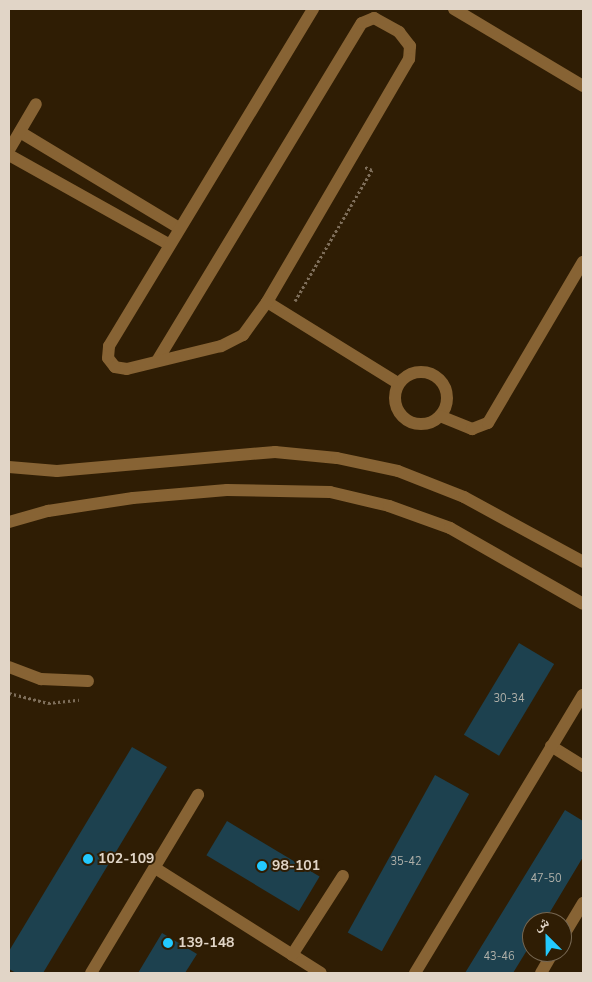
<!DOCTYPE html>
<meta charset="utf-8">
<style>
body{margin:0}
#map{position:relative;width:592px;height:982px;overflow:hidden;background:#2f1d04;font-family:"Nunito Sans","Noto Naskh Arabic",sans-serif}
div>[style]{position:absolute}
.building>*{inset:0;background:#1d414f;transform-origin:0 0}
.path>*{height:3px;margin-top:-1.5px;transform-origin:0;background:repeating-linear-gradient(90deg,#7e6e5a 0 2.5px,transparent 0 5px)}
.minor>*{height:12px;margin:-6px;padding:0 6px;transform-origin:6px;border-radius:6px;background:#876334}
.minor>.ring{margin:-6px;padding:0;box-sizing:content-box;background:none;border:12px solid #876334;border-radius:50%}
.dots>*{width:14px;height:14px;translate:-50% -50%;box-sizing:border-box;border:2px solid #2f1d04;border-radius:50%}
span{translate:-50% -50%;white-space:nowrap;text-align:center;line-height:1.15;-webkit-text-stroke:4px #2f1d04;paint-order:stroke}
.number-label{font-size:11px;color:#b0b0a9}
.number-label span{-webkit-text-stroke-width:0}
.poi-label{font-size:14px;color:#e1d5c7;font-weight:700}
.left{translate:0 -50%;text-align:left}
.frame{position:absolute;inset:0;border:10px solid #e1d5c7;pointer-events:none}
.north{position:absolute;left:522px;top:912px;width:50px;height:50px;box-sizing:border-box;background:#2f1d04;border:1px solid #766752;border-radius:50%;rotate:337deg;font-size:14px;font-weight:700;line-height:20px;text-align:center;color:#e1d5c7}
.north::after{content:'';display:block;margin:auto;width:18px;height:22px;background:#23c9fe;clip-path:polygon(50% 0,100% 100%,50% 72%,0 100%)}
</style>
<div id="map">
<div class="building">
<div style="left:519px;top:643px;width:41px;height:107px;rotate:31deg"></div>
<div style="clip-path:polygon(132px 747px,167px 767px,43px 973px,16px 973px,9px 969px,9px 951px)"></div>
<div style="left:435px;top:775px;width:39px;height:180px;rotate:29deg"></div>
<div style="clip-path:polygon(565px 810px,583px 821px,583px 857px,544px 922px,532px 922px,532px 942px,513px 973px,465px 973px)"></div>
<div style="left:227px;top:821px;width:108px;height:40px;rotate:31deg"></div>
<div style="clip-path:polygon(162px 933px,197px 954px,185px 973px,138px 973px)"></div>
</div>
<div class="path">
<div style="left:295px;top:301px;width:152px;rotate:-59.6deg"></div>
<div style="left:372px;top:170px;width:8px;rotate:-157deg"></div>
<div style="left:9px;top:693px;width:40px;rotate:14.4deg"></div>
<div style="left:48px;top:703px;width:31px;rotate:-6deg"></div>
</div>
<div class="minor">
<div style="left:454px;top:9px;width:150px;rotate:30.8deg"></div>
<div style="left:20px;top:132px;width:186px;rotate:31.1deg"></div>
<div style="left:9px;top:150px;width:53px;rotate:-59.6deg"></div>
<div style="left:9px;top:155px;width:184px;rotate:29.2deg"></div>
<div style="left:267px;top:302px;width:155px;rotate:31.8deg"></div>
<div style="left:157px;top:361px;width:395px;rotate:-58.8deg"></div>
<div style="left:362px;top:23px;width:13px;rotate:-23deg"></div>
<div style="left:374px;top:18px;width:29px;rotate:29deg"></div>
<div style="left:399px;top:32px;width:18px;rotate:52deg"></div>
<div style="left:410px;top:46px;width:13px;rotate:94deg"></div>
<div style="left:409px;top:59px;width:281px;rotate:120.3deg"></div>
<div style="left:267px;top:302px;width:41px;rotate:126deg"></div>
<div style="left:243px;top:335px;width:25px;rotate:153deg"></div>
<div style="left:221px;top:346px;width:97px;rotate:166.3deg"></div>
<div style="left:127px;top:369px;width:12px;rotate:-171deg"></div>
<div style="left:115px;top:367px;width:11px;rotate:-128deg"></div>
<div style="left:108px;top:358px;width:12px;rotate:-85deg"></div>
<div style="left:109px;top:346px;width:394px;rotate:-58.8deg"></div>
<div class="ring" style="left:395px;top:372px;width:40px;height:40px"></div>
<div style="left:440px;top:416px;width:35px;rotate:22deg"></div>
<div style="left:472px;top:429px;width:17px;rotate:-21deg"></div>
<div style="left:488px;top:423px;width:187px;rotate:-59.5deg"></div>
<div style="left:9px;top:467px;width:48px;rotate:4.8deg"></div>
<div style="left:57px;top:471px;width:219px;rotate:-5deg"></div>
<div style="left:275px;top:452px;width:62px;rotate:5.5deg"></div>
<div style="left:337px;top:458px;width:62px;rotate:12deg"></div>
<div style="left:398px;top:471px;width:71px;rotate:21.5deg"></div>
<div style="left:464px;top:497px;width:136px;rotate:28.6deg"></div>
<div style="left:9px;top:522px;width:41px;rotate:-15.8deg"></div>
<div style="left:48px;top:511px;width:86px;rotate:-8.7deg"></div>
<div style="left:133px;top:498px;width:94px;rotate:-4.9deg"></div>
<div style="left:227px;top:490px;width:103px;rotate:1.1deg"></div>
<div style="left:330px;top:492px;width:61px;rotate:13.3deg"></div>
<div style="left:389px;top:506px;width:65px;rotate:19.8deg"></div>
<div style="left:450px;top:528px;width:153px;rotate:29.7deg"></div>
<div style="left:9px;top:667px;width:34px;rotate:21deg"></div>
<div style="left:41px;top:679px;width:47px;rotate:2.4deg"></div>
<div style="left:551px;top:746px;width:38px;rotate:32deg"></div>
<div style="left:155px;top:868px;width:196px;rotate:32.3deg"></div>
<div style="left:562px;top:938px;width:41px;rotate:-59deg"></div>
<div style="left:292px;top:955px;width:94px;rotate:-57.2deg"></div>
<div style="left:91px;top:973px;width:208px;rotate:-59deg"></div>
<div style="left:415px;top:973px;width:325px;rotate:-58.9deg"></div>
<div style="left:541px;top:973px;width:24px;rotate:-60deg"></div>
</div>
<div class="dots">
<div style="left:88px;top:859px;background:#23c9fe"></div>
<div style="left:262px;top:866px;background:#23c9fe"></div>
<div style="left:168px;top:943px;background:#23c9fe"></div>
</div>
<div class="number-label">
<span style="left:509px;top:699px">30-34</span>
<span style="left:406px;top:862px">35-42</span>
<span style="left:546px;top:879px">47-50</span>
<span style="left:499px;top:957px">43-46</span>
</div>
<div class="poi-label">
<span class="left" style="left:98px;top:859px">102-109</span>
<span class="left" style="left:272px;top:866px">98-101</span>
<span class="left" style="left:178px;top:943px">139-148</span>
</div>
<div class="frame"></div>
<div class="north">ش</div>
</div>
